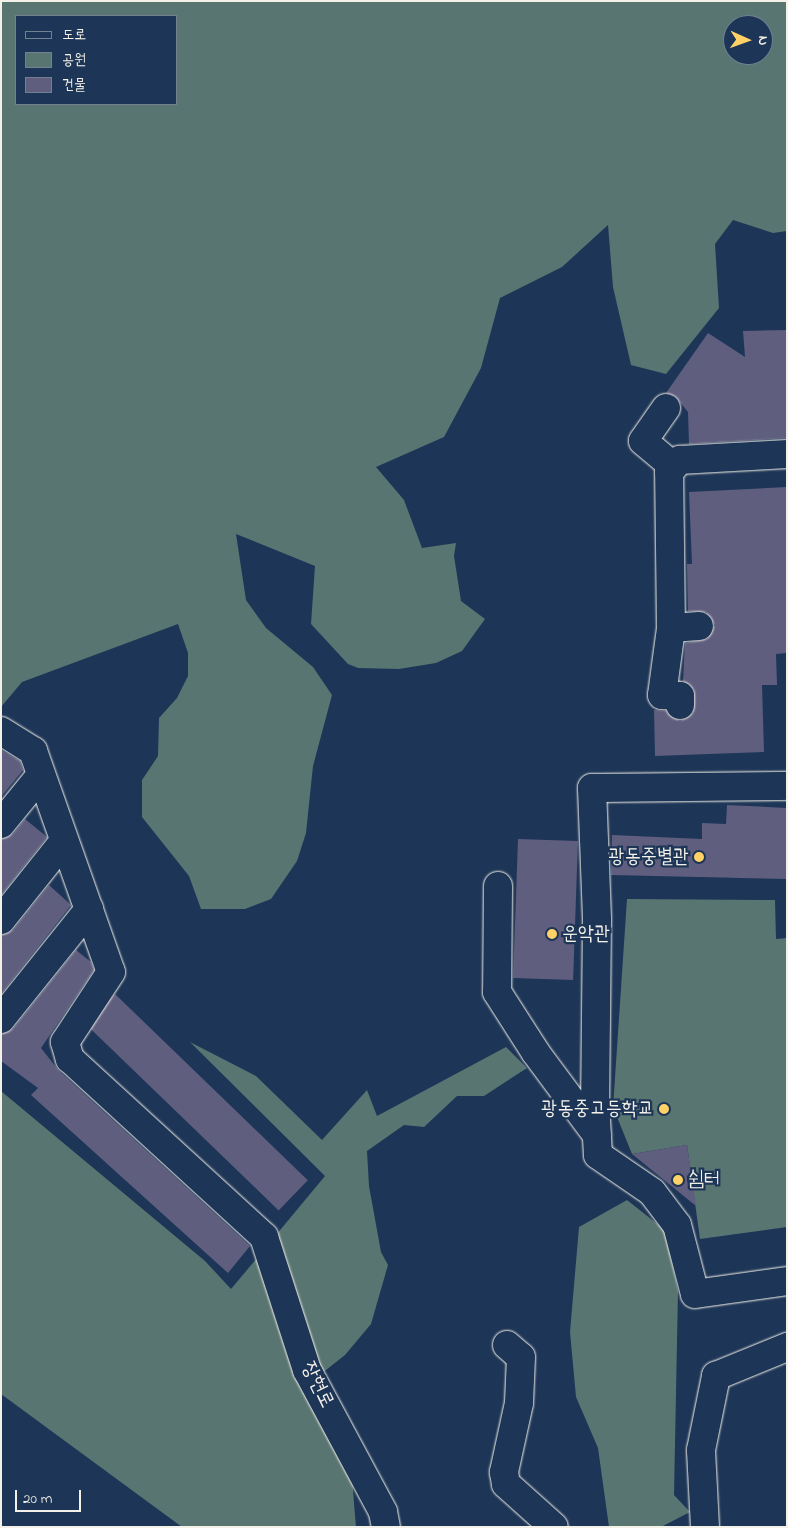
<!DOCTYPE html>
<meta charset="utf-8">
<style>
body{margin:0}
#map{position:relative;width:788px;height:1528px;overflow:hidden;background:#1d3557;font-family:"Indie Flower","Poor Story",sans-serif}
div>[style]{position:absolute}
.green>*{inset:0;background:#587572}
.building>*{inset:0;background:#5f5e7f;transform-origin:0 0}
.roads{filter:drop-shadow(0 0 1px #f4f1e8) drop-shadow(0 0 1px #f4f1e8)}
.minor>*{height:28px;margin:-14px;padding:0 14px;transform-origin:14px;border-radius:14px;background:#1d3557}
.dots>*{width:14px;height:14px;translate:-50% -50%;box-sizing:border-box;border:2px solid #1d3557;border-radius:50%}
span{translate:-50% -50%;white-space:nowrap;text-align:center;line-height:1.15;-webkit-text-stroke:4.5px #1d3557;paint-order:stroke}
.poi-label{font-size:20px;color:#f4f1e8}
.right{translate:-100% -50%;text-align:right}
.left{translate:0 -50%;text-align:left}
.street-label{font-size:20px;color:#f4f1e8}
.frame{position:absolute;inset:0;border:2px solid #f4f1e8;pointer-events:none}
.legend{position:absolute;left:15px;top:15px;width:162px;height:90px;box-sizing:border-box;background:#1d3557;border:1px solid #738091;margin:0;padding:6px 9px;list-style:none;font-size:15px;color:#f4f1e8}
.legend li{display:flex;align-items:center;gap:10px;height:25px}
.legend b{width:25px;border:1px solid #738091}
.north{position:absolute;left:723px;top:15px;width:50px;height:50px;box-sizing:border-box;background:#1d3557;border:1px solid #738091;border-radius:50%;rotate:92deg;font-size:14px;font-weight:700;line-height:20px;text-align:center;color:#f4f1e8}
.north::after{content:'';display:block;margin:auto;width:18px;height:22px;background:#ffd166;clip-path:polygon(50% 0,100% 100%,50% 72%,0 100%)}
.scale{position:absolute;left:15px;top:1490px;width:66px;height:22px;box-sizing:border-box;border:2px solid #f4f1e8;border-top:0;padding-left:6px;font-size:15px;line-height:18px;white-space:nowrap;color:#f4f1e8;-webkit-text-stroke:4px #1d3557;paint-order:stroke}
</style>
<div id="map">
<div class="green">
<div style="clip-path:polygon(evenodd,1px 1px,787px 1px,787px 231px,773px 233px,733px 220px,715px 244px,719px 308px,666px 374px,631px 365px,613px 287px,608px 225px,562px 267px,500px 298px,481px 368px,444px 437px,376px 467px,404px 500px,422px 548px,456px 543px,454px 556px,461px 601px,485px 619px,462px 651px,436px 663px,399px 669px,358px 668px,348px 664px,311px 624px,315px 566px,236px 534px,246px 600px,266px 628px,313px 667px,332px 695px,313px 766px,306px 833px,297px 861px,271px 899px,245px 909px,201px 909px,189px 876px,142px 817px,142px 780px,158px 756px,159px 718px,177px 698px,188px 676px,188px 653px,178px 624px,22px 682px,1px 707px,1px 1px,176px 16px,176px 104px,16px 104px,16px 16px,176px 16px,1px 1px,733px 25px,763px 25px,763px 55px,733px 55px,733px 25px)"></div>
<div style="clip-path:polygon(627px 899px,775px 900px,776px 939px,787px 938px,787px 1227px,700px 1239px,687px 1145px,632px 1154px,613px 1107px)"></div>
<div style="clip-path:polygon(190px 1042px,256px 1076px,322px 1140px,367px 1090px,377px 1116px,506px 1047px,527px 1068px,484px 1096px,457px 1096px,424px 1127px,404px 1125px,367px 1151px,369px 1186px,381px 1252px,388px 1265px,371px 1324px,345px 1355px,321px 1374px,271px 1241px,325px 1176px)"></div>
<div style="clip-path:polygon(1px 1091px,205px 1261px,231px 1289px,257px 1258px,352px 1478px,356px 1527px,182px 1527px,1px 1394px)"></div>
<div style="clip-path:polygon(627px 1200px,665px 1230px,678px 1291px,674px 1495px,690px 1512px,661px 1527px,609px 1527px,598px 1448px,576px 1397px,570px 1332px,579px 1227px)"></div>
</div>
<div class="building">
<div style="clip-path:polygon(787px 330px,787px 438px,689px 444px,688px 412px,675px 396px,666px 393px,708px 333px,745px 357px,743px 331px)"></div>
<div style="clip-path:polygon(787px 487px,787px 653px,776px 654px,777px 685px,762px 685px,764px 752px,655px 756px,654px 710px,666px 711px,680px 721px,693px 713px,694px 689px,683px 681px,685px 643px,707px 639px,715px 625px,706px 612px,688px 611px,687px 564px,692px 564px,689px 492px)"></div>
<div style="clip-path:polygon(1px 750px,20px 761px,23px 770px,1px 797px)"></div>
<div style="clip-path:polygon(727px 805px,787px 808px,787px 879px,611px 875px,612px 835px,702px 839px,702px 823px,726px 824px)"></div>
<div style="clip-path:polygon(25px 819px,47px 837px,1px 895px,1px 839px,13px 834px)"></div>
<div style="left:518px;top:839px;width:60px;height:139px;rotate:2deg"></div>
<div style="clip-path:polygon(49px 885px,71px 905px,1px 994px,1px 935px,13px 930px)"></div>
<div style="clip-path:polygon(76px 950px,91px 962px,94px 970px,41px 1048px,59px 1071px,250px 1246px,228px 1273px,31px 1095px,38px 1088px,1px 1061px,1px 1034px,13px 1029px)"></div>
<div style="left:115px;top:994px;width:268px;height:42px;rotate:44deg"></div>
<div style="clip-path:polygon(687px 1145px,696px 1206px,632px 1154px)"></div>
</div>
<div class="roads">
<div class="minor">
<div style="left:666px;top:408px;width:40px;rotate:124.9deg"></div>
<div style="left:643px;top:441px;width:40px;rotate:40deg"></div>
<div style="left:671px;top:628px;width:28px;rotate:-4deg"></div>
<div style="left:680px;top:705px;width:9px;rotate:-90deg"></div>
<div style="left:680px;top:696px;width:18px;rotate:-177deg"></div>
<div style="left:662px;top:695px;width:68px;rotate:-82.3deg"></div>
<div style="left:671px;top:628px;width:157px;rotate:-90.7deg"></div>
<div style="left:669px;top:471px;width:16px;rotate:-45deg"></div>
<div style="left:680px;top:460px;width:107px;rotate:-3.2deg"></div>
<div style="left:1px;top:731px;width:38px;rotate:32deg"></div>
<div style="left:33px;top:751px;width:234px;rotate:70.6deg"></div>
<div style="left:111px;top:972px;width:84px;rotate:123.3deg"></div>
<div style="left:65px;top:1042px;width:18px;rotate:74deg"></div>
<div style="left:70px;top:1059px;width:263px;rotate:42.5deg"></div>
<div style="left:264px;top:1237px;width:140px;rotate:72.1deg"></div>
<div style="left:307px;top:1370px;width:161px;rotate:61.8deg"></div>
<div style="left:383px;top:1512px;width:15px;rotate:79deg"></div>
<div style="left:787px;top:786px;width:195px;rotate:179.4deg"></div>
<div style="left:592px;top:788px;width:132px;rotate:87.8deg"></div>
<div style="left:597px;top:920px;width:183px;rotate:90.6deg"></div>
<div style="left:595px;top:1103px;width:52px;rotate:86.7deg"></div>
<div style="left:598px;top:1155px;width:65px;rotate:34.4deg"></div>
<div style="left:652px;top:1192px;width:41px;rotate:52.9deg"></div>
<div style="left:677px;top:1225px;width:71px;rotate:75.4deg"></div>
<div style="left:695px;top:1294px;width:93px;rotate:-8deg"></div>
<div style="left:1px;top:824px;width:63px;rotate:-50.8deg"></div>
<div style="left:498px;top:886px;width:106px;rotate:90.5deg"></div>
<div style="left:497px;top:992px;width:72px;rotate:57.4deg"></div>
<div style="left:536px;top:1053px;width:102px;rotate:53.4deg"></div>
<div style="left:1px;top:920px;width:101px;rotate:-51.4deg"></div>
<div style="left:1px;top:1019px;width:141px;rotate:-51.3deg"></div>
<div style="left:507px;top:1345px;width:18px;rotate:41deg"></div>
<div style="left:521px;top:1357px;width:46px;rotate:92.5deg"></div>
<div style="left:519px;top:1403px;width:71px;rotate:102.3deg"></div>
<div style="left:504px;top:1472px;width:12px;rotate:81deg"></div>
<div style="left:506px;top:1484px;width:64px;rotate:41.9deg"></div>
<div style="left:705px;top:1527px;width:77px;rotate:-93deg"></div>
<div style="left:701px;top:1450px;width:76px;rotate:-78.5deg"></div>
<div style="left:716px;top:1376px;width:77px;rotate:-22.2deg"></div>
</div>
</div>
<div class="dots">
<div style="left:699px;top:857px;background:#ffd166"></div>
<div style="left:552px;top:934px;background:#ffd166"></div>
<div style="left:664px;top:1109px;background:#ffd166"></div>
<div style="left:678px;top:1180px;background:#ffd166"></div>
</div>
<div class="poi-label">
<span class="right" style="left:689px;top:857px">광동중별관</span>
<span class="left" style="left:562px;top:934px">운악관</span>
<span class="right" style="left:654px;top:1109px">광동중고등학교</span>
<span class="left" style="left:688px;top:1180px">쉼터</span>
</div>
<div class="street-label">
<span style="left:317px;top:1385px;rotate:64deg">장현로</span>
</div>
<div class="frame"></div>
<ul class="legend">
<li><b style="height:6px;background:#1d3557"></b>도로</li>
<li><b style="height:14px;background:#587572"></b>공원</li>
<li><b style="height:14px;background:#5f5e7f"></b>건물</li>
</ul>
<div class="north">N</div>
<div class="scale">20 m</div>
</div>
